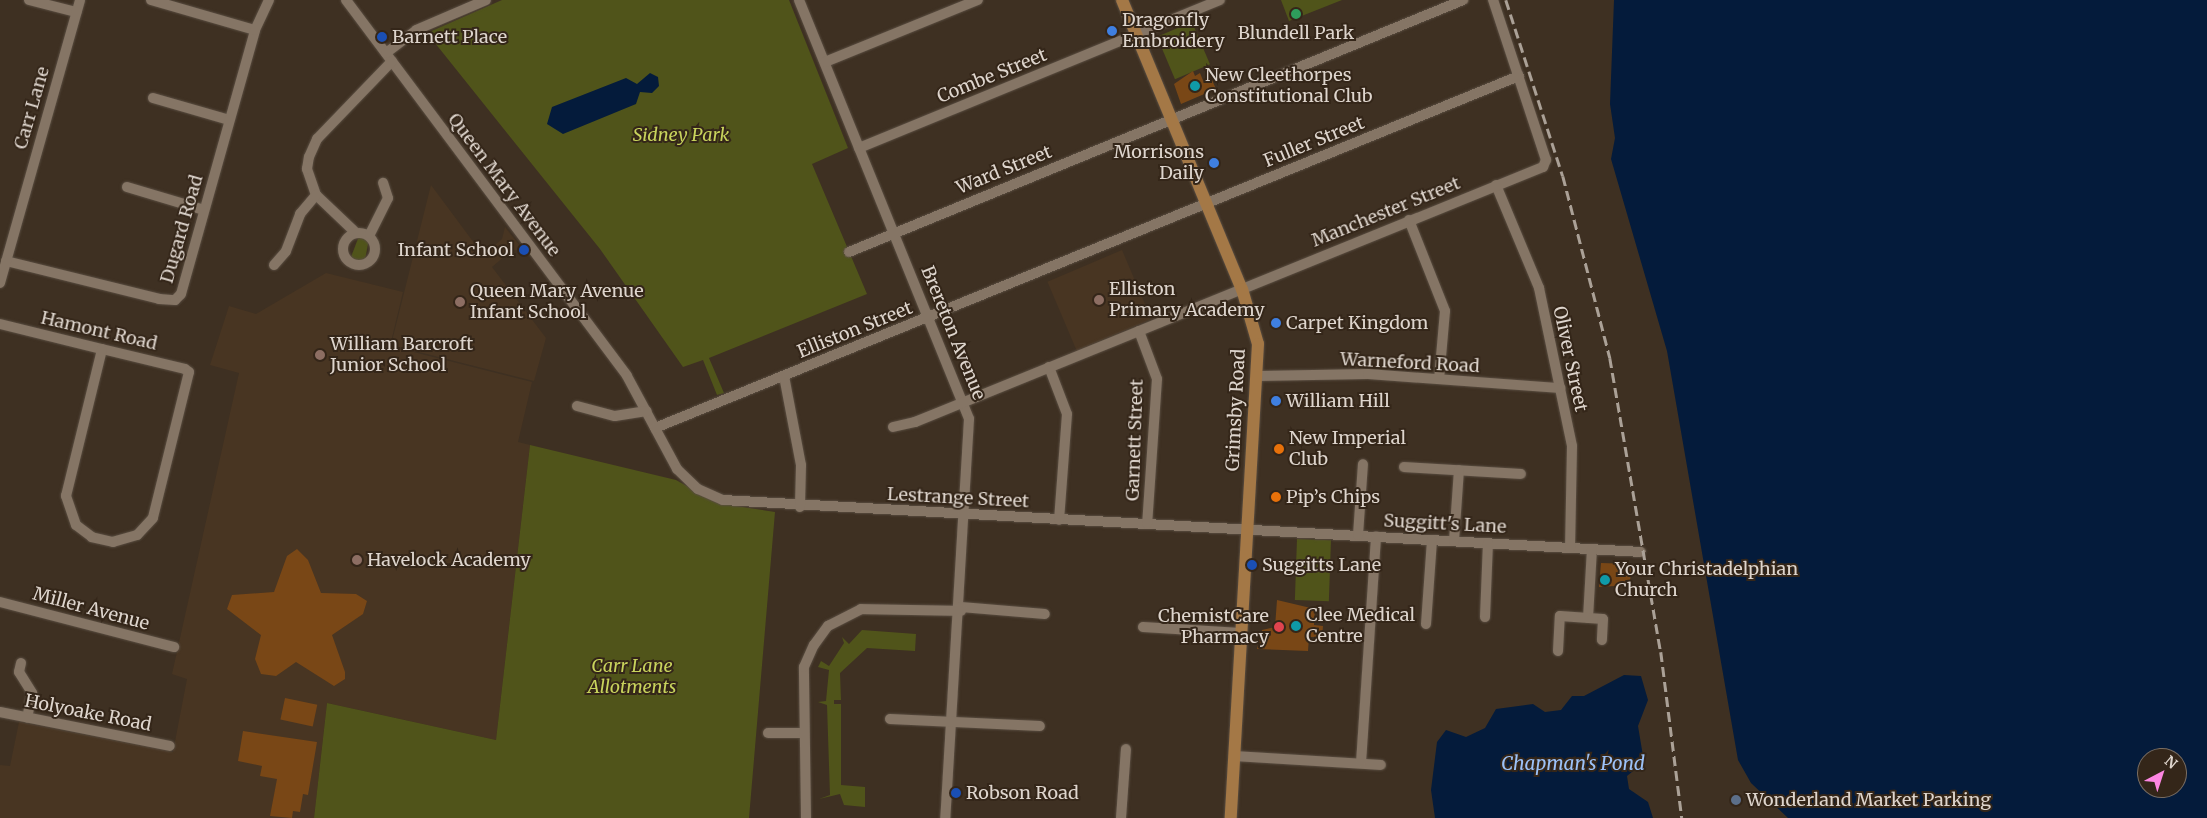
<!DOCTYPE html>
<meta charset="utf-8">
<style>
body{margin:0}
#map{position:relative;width:2207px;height:818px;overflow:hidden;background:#3e3022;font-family:Merriweather,serif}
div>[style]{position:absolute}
.built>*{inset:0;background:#483522;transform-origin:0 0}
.green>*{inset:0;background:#50541a;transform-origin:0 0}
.water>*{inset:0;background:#041b3b}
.building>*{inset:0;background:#794716;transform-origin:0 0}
.roads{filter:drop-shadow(0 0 1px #594d41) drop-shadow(0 0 1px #594d41)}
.minor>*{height:10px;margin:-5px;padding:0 5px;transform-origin:5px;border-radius:5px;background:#857565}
.minor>.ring{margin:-5px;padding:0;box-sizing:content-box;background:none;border:10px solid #857565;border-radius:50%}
.major>*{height:12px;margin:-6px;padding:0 6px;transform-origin:6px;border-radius:6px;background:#a47846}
.rail>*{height:2.5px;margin-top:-1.25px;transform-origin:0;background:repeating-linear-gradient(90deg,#aba197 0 10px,transparent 0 15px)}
.dots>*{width:14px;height:14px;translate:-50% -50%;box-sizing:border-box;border:2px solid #342619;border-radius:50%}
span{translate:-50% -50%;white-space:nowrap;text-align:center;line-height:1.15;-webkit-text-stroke:4px #342619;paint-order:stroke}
.poi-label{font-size:18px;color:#ded5cd}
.left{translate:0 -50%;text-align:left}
.right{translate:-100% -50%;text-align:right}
.street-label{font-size:18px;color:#ded5cd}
.park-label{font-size:18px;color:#c8d35c;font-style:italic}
.water-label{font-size:19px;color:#9cc2f8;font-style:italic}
.north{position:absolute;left:2137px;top:748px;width:50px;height:50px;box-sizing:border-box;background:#342619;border:1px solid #786c61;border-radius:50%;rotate:40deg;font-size:14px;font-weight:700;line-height:20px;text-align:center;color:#ded5cd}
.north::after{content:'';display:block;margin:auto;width:18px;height:22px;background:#fd86e2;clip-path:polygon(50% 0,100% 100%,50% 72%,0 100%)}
</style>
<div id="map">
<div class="built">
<div style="clip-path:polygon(431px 185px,483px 255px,502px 239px,505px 227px,524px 251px,512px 250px,492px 267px,546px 338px,534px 381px,391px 345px)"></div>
<div style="left:1122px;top:250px;width:75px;height:81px;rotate:67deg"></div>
<div style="clip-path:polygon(326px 273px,403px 292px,390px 346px,532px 382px,518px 442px,530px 445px,496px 740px,327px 703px,314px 818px,0 818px,0 765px,10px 766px,19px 722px,173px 752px,187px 679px,172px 674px,239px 373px,210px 365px,229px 306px,256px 314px)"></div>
</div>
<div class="green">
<div style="clip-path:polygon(502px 0,789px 0,848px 148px,812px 164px,867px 294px,709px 358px,724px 393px,717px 395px,703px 360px,683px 367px,600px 249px,427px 33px)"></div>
<div style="clip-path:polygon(1281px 0,1342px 0,1289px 21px)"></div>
<div style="left:1192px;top:22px;width:46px;height:38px;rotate:67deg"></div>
<div style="clip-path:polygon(359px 236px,368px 239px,368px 244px,365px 260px,357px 263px,351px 257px)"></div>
<div style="clip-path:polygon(530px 445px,676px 480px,717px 503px,775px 512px,749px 818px,314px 818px,327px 703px,496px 740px)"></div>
<div style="left:1297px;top:539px;width:34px;height:61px;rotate:2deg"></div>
<div style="clip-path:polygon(862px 630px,916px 634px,915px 651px,867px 648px,840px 673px,841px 700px,834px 700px,834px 704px,841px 704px,841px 785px,865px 787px,865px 807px,844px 805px,840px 794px,819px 799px,830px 795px,827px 705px,818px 702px,826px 701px,829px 670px,818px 667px,821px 661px,829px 666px,844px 643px,842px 637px,849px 644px)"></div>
</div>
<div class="water">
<div style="clip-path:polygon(evenodd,1614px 0,2207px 0,2207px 818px,1788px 818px,1751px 783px,1738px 760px,1667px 351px,1611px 159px,1615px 138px,1610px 104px,1614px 0,2147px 758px,2177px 758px,2177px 788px,2147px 788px,2147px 758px)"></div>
<div style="clip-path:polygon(650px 73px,658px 77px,659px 86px,652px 93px,640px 92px,636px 104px,563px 134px,547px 124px,552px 107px,626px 78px,637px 84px)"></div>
<div style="clip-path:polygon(1624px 675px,1641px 676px,1648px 700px,1638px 726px,1644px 762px,1627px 776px,1629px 789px,1648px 802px,1653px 818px,1435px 818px,1431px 790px,1437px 742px,1446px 730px,1466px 737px,1485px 728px,1496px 709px,1533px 704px,1545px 712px,1561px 710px,1572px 696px,1584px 696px)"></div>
</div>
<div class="building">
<div style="clip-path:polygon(1193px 71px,1195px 76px,1200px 73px,1204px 83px,1212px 80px,1216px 89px,1181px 104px,1174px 84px)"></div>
<div style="clip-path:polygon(297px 549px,308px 560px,321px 593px,356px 594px,367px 601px,363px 614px,332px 635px,345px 672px,345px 679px,334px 686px,296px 662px,276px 676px,261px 674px,255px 659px,261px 635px,227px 609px,232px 595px,274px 592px,287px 556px)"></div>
<div style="clip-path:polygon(1601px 563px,1631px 564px,1630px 585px,1599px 587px)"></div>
<div style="clip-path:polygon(1277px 600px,1315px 609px,1314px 625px,1323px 626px,1322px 637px,1309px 637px,1308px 651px,1257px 649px,1262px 630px,1275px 627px)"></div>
<div style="left:285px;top:698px;width:33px;height:22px;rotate:12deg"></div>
<div style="clip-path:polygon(243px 731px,317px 742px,308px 795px,303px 794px,300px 812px,293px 811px,292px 818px,270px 816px,277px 779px,260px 776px,262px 766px,238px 761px)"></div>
</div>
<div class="roads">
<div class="minor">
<div style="left:29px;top:0;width:49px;rotate:14.3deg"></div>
<div style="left:151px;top:0;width:108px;rotate:16.1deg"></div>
<div style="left:346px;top:0;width:469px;rotate:53.2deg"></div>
<div style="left:627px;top:376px;width:106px;rotate:61.7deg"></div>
<div style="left:677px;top:469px;width:29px;rotate:44deg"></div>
<div style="left:698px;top:489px;width:27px;rotate:24deg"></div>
<div style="left:723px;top:500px;width:919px;rotate:3.24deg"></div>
<div style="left:799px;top:0;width:452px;rotate:67.9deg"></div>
<div style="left:969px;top:419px;width:400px;rotate:93.4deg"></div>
<div style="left:386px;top:53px;width:38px;rotate:-37deg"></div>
<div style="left:416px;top:30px;width:76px;rotate:-23.2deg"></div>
<div style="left:825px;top:62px;width:165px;rotate:-22.1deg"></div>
<div style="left:153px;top:98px;width:79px;rotate:16.1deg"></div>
<div style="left:859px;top:148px;width:390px;rotate:-22.3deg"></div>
<div style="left:1496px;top:185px;width:112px;rotate:67.3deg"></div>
<div style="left:1539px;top:288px;width:161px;rotate:78.2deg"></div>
<div style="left:1572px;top:446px;width:102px;rotate:91.1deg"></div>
<div style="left:127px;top:187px;width:80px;rotate:16.6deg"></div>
<div style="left:1409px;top:220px;width:98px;rotate:68.4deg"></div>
<div style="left:1445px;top:311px;width:68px;rotate:95deg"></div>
<div style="left:354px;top:231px;width:52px;rotate:-136.5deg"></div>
<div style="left:316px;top:195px;width:28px;rotate:-109deg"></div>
<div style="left:307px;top:169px;width:12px;rotate:-81deg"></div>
<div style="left:309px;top:157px;width:20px;rotate:-66deg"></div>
<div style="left:317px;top:139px;width:108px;rotate:-46.1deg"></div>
<div class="ring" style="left:343px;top:233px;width:22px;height:22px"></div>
<div style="left:370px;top:234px;width:40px;rotate:-63.4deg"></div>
<div style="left:388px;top:198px;width:16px;rotate:-108deg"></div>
<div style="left:849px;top:252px;width:664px;rotate:-22.31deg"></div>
<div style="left:6px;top:261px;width:158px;rotate:13.9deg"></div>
<div style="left:159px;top:299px;width:16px;rotate:4deg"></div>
<div style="left:175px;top:300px;width:8px;rotate:-45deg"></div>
<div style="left:181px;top:294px;width:274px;rotate:-74.3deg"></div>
<div style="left:255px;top:30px;width:33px;rotate:-65deg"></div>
<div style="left:274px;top:265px;width:18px;rotate:-49deg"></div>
<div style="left:286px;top:251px;width:40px;rotate:-69deg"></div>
<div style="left:300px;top:214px;width:25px;rotate:-50deg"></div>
<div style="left:0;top:283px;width:294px;rotate:-74.2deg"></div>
<div style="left:0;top:324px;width:105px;rotate:13.8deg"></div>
<div style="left:102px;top:349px;width:85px;rotate:13.5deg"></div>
<div style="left:185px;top:369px;width:5px;rotate:37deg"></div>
<div style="left:189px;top:372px;width:150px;rotate:103.9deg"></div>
<div style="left:153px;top:518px;width:23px;rotate:133deg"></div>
<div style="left:137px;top:535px;width:25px;rotate:164deg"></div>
<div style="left:113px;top:542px;width:22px;rotate:-167deg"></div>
<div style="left:92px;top:537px;width:20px;rotate:-143deg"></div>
<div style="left:76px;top:525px;width:31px;rotate:-109deg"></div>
<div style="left:66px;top:496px;width:151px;rotate:-76.2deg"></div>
<div style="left:1139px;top:331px;width:51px;rotate:69.4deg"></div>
<div style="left:1157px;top:379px;width:145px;rotate:93.9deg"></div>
<div style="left:1049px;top:367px;width:50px;rotate:69deg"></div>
<div style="left:1067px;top:414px;width:106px;rotate:94.3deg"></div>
<div style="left:784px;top:376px;width:91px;rotate:79.2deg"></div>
<div style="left:801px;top:465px;width:42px;rotate:91.4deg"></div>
<div style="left:1258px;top:376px;width:110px;rotate:-1deg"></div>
<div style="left:1368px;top:374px;width:193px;rotate:4.2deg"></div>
<div style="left:577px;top:406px;width:39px;rotate:15deg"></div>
<div style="left:615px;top:416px;width:32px;rotate:-9deg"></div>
<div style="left:893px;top:427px;width:23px;rotate:-13deg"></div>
<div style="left:915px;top:422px;width:678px;rotate:-22.1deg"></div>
<div style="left:1543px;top:167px;width:8px;rotate:-67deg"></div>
<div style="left:1546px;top:160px;width:169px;rotate:-108.3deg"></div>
<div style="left:655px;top:428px;width:933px;rotate:-22.17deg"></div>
<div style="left:1404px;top:467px;width:117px;rotate:3.4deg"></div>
<div style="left:1358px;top:535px;width:71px;rotate:-86deg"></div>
<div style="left:1454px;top:541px;width:71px;rotate:-86deg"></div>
<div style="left:0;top:602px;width:180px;rotate:14.5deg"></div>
<div style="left:961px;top:607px;width:84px;rotate:4.8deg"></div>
<div style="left:1485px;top:617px;width:74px;rotate:-87.7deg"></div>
<div style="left:1588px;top:618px;width:69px;rotate:-86.7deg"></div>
<div style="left:1426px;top:624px;width:84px;rotate:-85.9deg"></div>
<div style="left:1143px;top:627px;width:98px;rotate:3.5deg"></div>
<div style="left:1558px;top:651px;width:35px;rotate:-87deg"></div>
<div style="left:1560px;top:616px;width:43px;rotate:4deg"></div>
<div style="left:1603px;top:619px;width:21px;rotate:93deg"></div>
<div style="left:21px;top:663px;width:9px;rotate:103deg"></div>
<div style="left:19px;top:672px;width:25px;rotate:58deg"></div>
<div style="left:32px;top:693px;width:25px;rotate:101deg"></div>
<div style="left:0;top:712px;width:173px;rotate:11.3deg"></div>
<div style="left:890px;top:719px;width:150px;rotate:2.7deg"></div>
<div style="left:768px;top:733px;width:36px"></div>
<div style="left:1235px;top:756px;width:146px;rotate:3.5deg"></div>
<div style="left:1361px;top:763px;width:227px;rotate:-86.2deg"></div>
<div style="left:806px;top:818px;width:151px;rotate:-90.8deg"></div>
<div style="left:804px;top:667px;width:24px;rotate:-66deg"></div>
<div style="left:814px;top:645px;width:24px;rotate:-54deg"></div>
<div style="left:828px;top:626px;width:37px;rotate:-27deg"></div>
<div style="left:861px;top:609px;width:100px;rotate:1.1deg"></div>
<div style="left:1121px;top:818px;width:69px;rotate:-85.9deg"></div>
</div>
<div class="major">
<div style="left:1122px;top:0;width:313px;rotate:67.5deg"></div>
<div style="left:1242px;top:289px;width:57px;rotate:73.8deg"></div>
<div style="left:1258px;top:344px;width:475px;rotate:93.3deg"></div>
</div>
</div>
<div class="rail">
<div style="left:1506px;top:0;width:185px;rotate:72.1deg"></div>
<div style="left:1563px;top:176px;width:188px;rotate:75.5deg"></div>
<div style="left:1610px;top:358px;width:298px;rotate:80.2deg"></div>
<div style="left:1661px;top:652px;width:167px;rotate:82.8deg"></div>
</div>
<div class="dots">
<div style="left:1296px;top:14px;background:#2e9e5b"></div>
<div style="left:1112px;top:31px;background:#3f7fe0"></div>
<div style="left:382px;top:37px;background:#1a4fb4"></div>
<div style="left:1195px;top:86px;background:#0f9aa8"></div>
<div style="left:1214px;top:163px;background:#3f7fe0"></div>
<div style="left:524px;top:250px;background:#1a4fb4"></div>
<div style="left:1099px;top:300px;background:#8d6e63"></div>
<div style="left:460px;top:302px;background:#8d6e63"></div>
<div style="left:1276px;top:323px;background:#3f7fe0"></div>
<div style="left:320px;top:355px;background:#8d6e63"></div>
<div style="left:1276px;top:401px;background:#3f7fe0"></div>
<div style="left:1279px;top:449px;background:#e8710a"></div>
<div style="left:1276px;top:497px;background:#e8710a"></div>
<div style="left:357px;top:560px;background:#8d6e63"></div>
<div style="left:1252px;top:565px;background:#1a4fb4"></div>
<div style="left:1605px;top:580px;background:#0f9aa8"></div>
<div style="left:1296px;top:626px;background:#0f9aa8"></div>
<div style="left:1279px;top:627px;background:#e0444e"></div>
<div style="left:956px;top:793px;background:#1a4fb4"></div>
<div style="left:1736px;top:800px;background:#5c6f8a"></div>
</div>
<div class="poi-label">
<span class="left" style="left:1122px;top:31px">Dragonfly<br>Embroidery</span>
<span style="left:1296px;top:33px">Blundell Park</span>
<span class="left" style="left:392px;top:37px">Barnett Place</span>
<span class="left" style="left:1205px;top:86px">New Cleethorpes<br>Constitutional Club</span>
<span class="right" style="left:1204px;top:163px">Morrisons<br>Daily</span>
<span class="right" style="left:514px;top:250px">Infant School</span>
<span class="left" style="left:1109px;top:300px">Elliston<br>Primary Academy</span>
<span class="left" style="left:470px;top:302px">Queen Mary Avenue<br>Infant School</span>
<span class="left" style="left:1286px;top:323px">Carpet Kingdom</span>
<span class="left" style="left:330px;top:355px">William Barcroft<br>Junior School</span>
<span class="left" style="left:1286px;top:401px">William Hill</span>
<span class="left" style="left:1289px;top:449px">New Imperial<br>Club</span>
<span class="left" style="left:1286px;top:497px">Pip’s Chips</span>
<span class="left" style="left:367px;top:560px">Havelock Academy</span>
<span class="left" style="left:1262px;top:565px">Suggitts Lane</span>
<span class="left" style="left:1615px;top:580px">Your Christadelphian<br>Church</span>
<span class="left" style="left:1306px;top:626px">Clee Medical<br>Centre</span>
<span class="right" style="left:1269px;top:627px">ChemistCare<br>Pharmacy</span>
<span class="left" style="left:966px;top:793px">Robson Road</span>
<span class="left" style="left:1746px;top:800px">Wonderland Market Parking</span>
</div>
<div class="street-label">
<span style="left:992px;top:76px;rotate:-22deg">Combe Street</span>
<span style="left:32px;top:108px;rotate:-74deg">Carr Lane</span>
<span style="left:1314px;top:142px;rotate:-22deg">Fuller Street</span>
<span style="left:1004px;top:170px;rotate:-22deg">Ward Street</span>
<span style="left:504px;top:185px;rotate:53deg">Queen Mary Avenue</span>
<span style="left:1386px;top:212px;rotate:-22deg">Manchester Street</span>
<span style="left:182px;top:229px;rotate:-74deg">Dugard Road</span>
<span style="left:855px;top:330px;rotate:-22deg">Elliston Street</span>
<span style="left:99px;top:331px;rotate:13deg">Hamont Road</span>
<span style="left:953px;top:333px;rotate:68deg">Brereton Avenue</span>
<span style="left:1570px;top:359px;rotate:78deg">Oliver Street</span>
<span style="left:1410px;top:363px;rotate:3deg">Warneford Road</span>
<span style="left:1236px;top:410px;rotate:-87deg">Grimsby Road</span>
<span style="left:1135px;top:440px;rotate:-88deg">Garnett Street</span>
<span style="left:958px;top:498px;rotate:3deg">Lestrange Street</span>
<span style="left:1445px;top:524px;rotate:3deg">Suggitt's Lane</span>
<span style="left:91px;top:609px;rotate:15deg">Miller Avenue</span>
<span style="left:88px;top:713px;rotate:11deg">Holyoake Road</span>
</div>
<div class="park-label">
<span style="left:681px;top:135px">Sidney Park</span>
<span style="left:632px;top:677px">Carr Lane<br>Allotments</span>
</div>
<div class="water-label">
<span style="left:1573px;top:764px">Chapman's Pond</span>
</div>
<div class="north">N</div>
</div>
